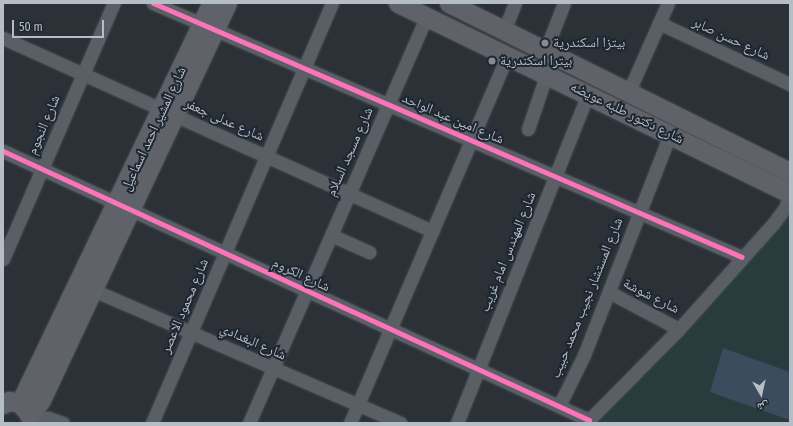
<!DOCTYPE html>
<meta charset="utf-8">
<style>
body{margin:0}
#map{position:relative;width:793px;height:426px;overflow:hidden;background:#2b3137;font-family:"Fira Sans Condensed","Noto Naskh Arabic",sans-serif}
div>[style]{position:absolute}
.green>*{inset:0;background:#293c3d}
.water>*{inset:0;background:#3b4c5f}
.roads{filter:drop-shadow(0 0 1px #484d52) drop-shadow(0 0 1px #484d52)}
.street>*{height:13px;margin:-6.5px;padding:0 6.5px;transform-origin:6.5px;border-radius:6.5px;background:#5a5e65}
.secondary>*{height:19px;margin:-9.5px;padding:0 9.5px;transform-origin:9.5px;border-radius:9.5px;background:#5f6369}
.cycleway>*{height:5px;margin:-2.5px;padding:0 2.5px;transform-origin:2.5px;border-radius:2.5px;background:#fb73b8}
.dots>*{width:11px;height:11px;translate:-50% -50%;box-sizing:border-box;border:2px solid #1e2731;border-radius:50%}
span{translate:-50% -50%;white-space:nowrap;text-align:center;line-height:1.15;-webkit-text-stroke:4px #1e2731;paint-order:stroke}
.street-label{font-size:14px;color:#b5bdc7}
.poi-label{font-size:14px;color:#b5bdc7}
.left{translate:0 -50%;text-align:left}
.frame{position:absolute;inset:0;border:4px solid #b5bdc7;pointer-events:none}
.north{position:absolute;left:741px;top:374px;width:40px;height:40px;-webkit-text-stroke:3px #1e2731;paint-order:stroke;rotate:171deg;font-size:11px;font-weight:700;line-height:16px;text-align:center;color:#b5bdc7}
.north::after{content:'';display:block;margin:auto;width:14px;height:18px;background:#b5bdc7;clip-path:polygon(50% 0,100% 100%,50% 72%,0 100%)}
.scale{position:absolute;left:12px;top:20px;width:92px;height:18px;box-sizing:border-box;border:2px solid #b5bdc7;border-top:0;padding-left:5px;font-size:12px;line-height:14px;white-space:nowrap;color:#b5bdc7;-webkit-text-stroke:3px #1e2731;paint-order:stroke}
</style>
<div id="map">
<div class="green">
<div style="clip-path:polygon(790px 208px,790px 423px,597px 423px,657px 362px)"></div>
</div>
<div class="water">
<div style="clip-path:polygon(723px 348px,790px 372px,790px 420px,710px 392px)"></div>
</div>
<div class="roads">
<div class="street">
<div style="left:153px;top:3px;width:641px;rotate:23.33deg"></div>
<div style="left:659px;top:23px;width:145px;rotate:25deg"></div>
<div style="left:505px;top:28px;width:27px;rotate:-68deg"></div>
<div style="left:3px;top:38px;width:471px;rotate:24.2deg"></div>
<div style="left:546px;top:49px;width:49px;rotate:-68.6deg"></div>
<div style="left:629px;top:91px;width:96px;rotate:-66.1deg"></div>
<div style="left:528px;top:129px;width:59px;rotate:-71.3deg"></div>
<div style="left:3px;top:151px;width:645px;rotate:24.66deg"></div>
<div style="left:331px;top:235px;width:42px;rotate:24.1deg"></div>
<div style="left:3px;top:259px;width:279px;rotate:-66.6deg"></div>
<div style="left:93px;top:290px;width:335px;rotate:23.4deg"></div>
<div style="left:609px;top:292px;width:79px;rotate:27.9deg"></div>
<div style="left:559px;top:406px;width:57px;rotate:-63.9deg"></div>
<div style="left:584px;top:355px;width:237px;rotate:-68.7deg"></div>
<div style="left:29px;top:418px;width:20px"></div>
<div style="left:49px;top:418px;width:15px;rotate:20deg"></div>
<div style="left:152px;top:423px;width:457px;rotate:-66.8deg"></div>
<div style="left:249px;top:423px;width:444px;rotate:-66.4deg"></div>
<div style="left:350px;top:423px;width:401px;rotate:-66.8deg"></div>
<div style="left:457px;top:423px;width:355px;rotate:-68.3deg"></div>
<div style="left:586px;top:423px;width:132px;rotate:-45.3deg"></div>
<div style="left:679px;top:329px;width:141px;rotate:-48.2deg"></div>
<div style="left:773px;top:224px;width:22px;rotate:-54deg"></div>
<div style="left:786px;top:206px;width:13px;rotate:-72deg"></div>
</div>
<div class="secondary">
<div style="left:398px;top:3px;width:436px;rotate:25.9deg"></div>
<div style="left:449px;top:3px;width:381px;rotate:26.4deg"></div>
<div style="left:20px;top:403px;width:444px;rotate:-64.4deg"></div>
<div style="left:3px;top:404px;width:7px;rotate:-27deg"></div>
<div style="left:9px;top:401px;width:11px;rotate:10deg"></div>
<div style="left:20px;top:403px;width:13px;rotate:51deg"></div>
<div style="left:29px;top:415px;width:19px;rotate:-51deg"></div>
<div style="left:41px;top:400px;width:438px;rotate:-64.9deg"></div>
</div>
</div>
<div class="cycleway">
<div style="left:153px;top:3px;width:641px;rotate:23.33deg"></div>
<div style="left:3px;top:151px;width:645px;rotate:24.66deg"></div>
</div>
<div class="dots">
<div style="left:545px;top:43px;background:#858c95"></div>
<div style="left:492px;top:61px;background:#858c95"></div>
</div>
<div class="street-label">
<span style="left:731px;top:39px;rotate:25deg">شارع حسن صابر</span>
<span style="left:627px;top:113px;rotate:26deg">شارع دكتور طلبه عويضه</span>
<span style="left:453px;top:119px;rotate:23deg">شارع امين عبد الواحد</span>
<span style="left:224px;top:120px;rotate:24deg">شارع عدلى جعفر</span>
<span style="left:44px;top:125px;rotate:-67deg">شارع النجوم</span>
<span style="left:154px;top:129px;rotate:-65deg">شارع المشير احمد اسماعيل</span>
<span style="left:350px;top:152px;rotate:-66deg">شارع مسجد السلام</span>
<span style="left:508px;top:252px;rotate:-68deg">شارع المهندس امام غريب</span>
<span style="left:301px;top:275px;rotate:25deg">شارع الكروم</span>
<span style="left:651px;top:296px;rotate:27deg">شارع شوشة</span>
<span style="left:587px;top:298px;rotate:-68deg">شارع المستشار نجيب محمد حبيب</span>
<span style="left:185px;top:306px;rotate:-67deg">شارع محمود الاعصر</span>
<span style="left:253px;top:342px;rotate:24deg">شارع البغدادي</span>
</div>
<div class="poi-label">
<span class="left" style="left:553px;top:43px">بيتزا اسكندرية</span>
<span class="left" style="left:500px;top:61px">بيترا اسكندرية</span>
</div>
<div class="frame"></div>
<div class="north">ش</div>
<div class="scale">50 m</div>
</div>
